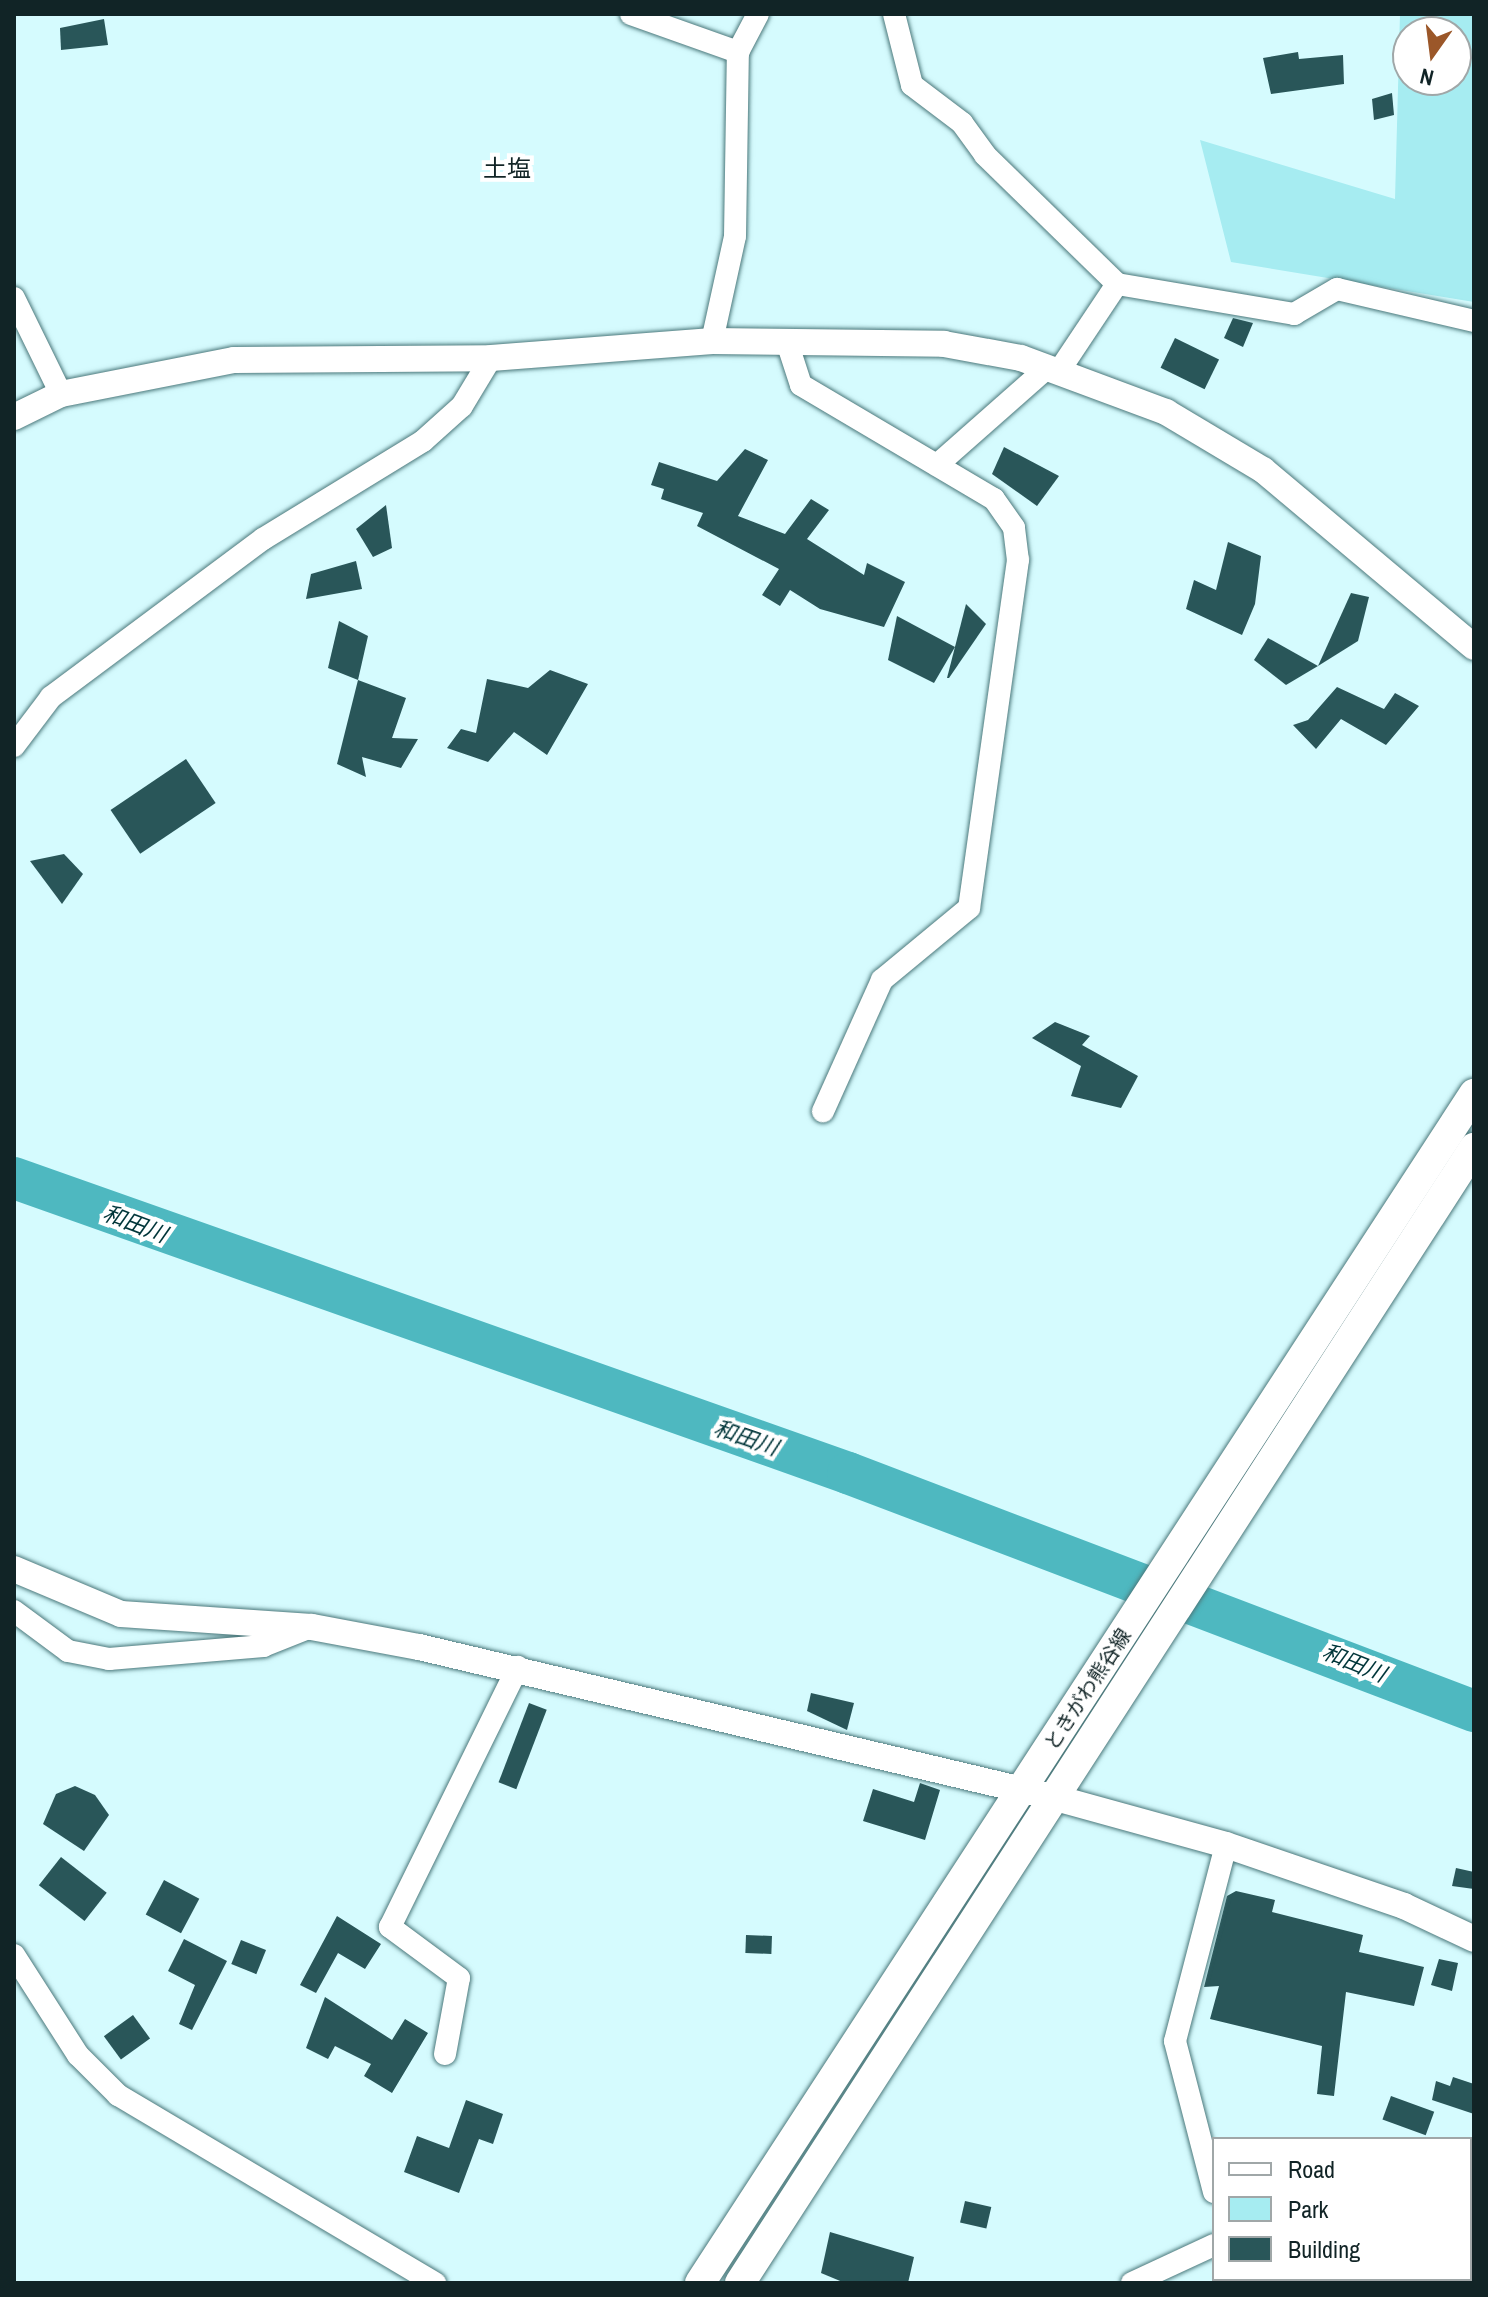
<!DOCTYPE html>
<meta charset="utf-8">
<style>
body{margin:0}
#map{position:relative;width:1488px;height:2297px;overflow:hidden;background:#d5fbfe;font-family:"Archivo Narrow","Noto Sans JP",sans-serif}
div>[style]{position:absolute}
.green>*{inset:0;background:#a6ecf1}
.river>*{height:42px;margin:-21px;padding:0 21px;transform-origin:21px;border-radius:21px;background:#4eb8c0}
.building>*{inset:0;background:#295659;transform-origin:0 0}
.roads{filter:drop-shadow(0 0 2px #4b787b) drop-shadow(0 0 2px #4b787b)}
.minor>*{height:22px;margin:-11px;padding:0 11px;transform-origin:11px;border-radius:11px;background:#fff}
.tertiary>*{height:26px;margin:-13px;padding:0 13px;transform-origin:13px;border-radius:13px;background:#fff}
.secondary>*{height:30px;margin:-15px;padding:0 15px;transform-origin:15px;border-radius:15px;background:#fff}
span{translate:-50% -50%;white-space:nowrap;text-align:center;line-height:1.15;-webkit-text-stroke:8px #fff;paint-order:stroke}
.street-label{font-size:20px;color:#112426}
.water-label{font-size:22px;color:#003539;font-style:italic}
.quarter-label{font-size:24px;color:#112426}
.frame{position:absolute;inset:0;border:16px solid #112426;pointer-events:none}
.legend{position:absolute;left:1212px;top:2137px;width:260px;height:144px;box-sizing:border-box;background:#fff;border:2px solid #a0a7a8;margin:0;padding:10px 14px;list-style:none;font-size:24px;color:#112426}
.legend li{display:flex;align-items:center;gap:16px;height:40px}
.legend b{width:40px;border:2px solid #a0a7a8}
.north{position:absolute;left:1392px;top:16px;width:80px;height:80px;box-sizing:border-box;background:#fff;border:2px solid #a0a7a8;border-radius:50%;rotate:194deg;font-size:22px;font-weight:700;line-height:32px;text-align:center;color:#112426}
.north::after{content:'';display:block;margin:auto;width:28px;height:36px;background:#9b5729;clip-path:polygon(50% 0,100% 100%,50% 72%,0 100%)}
</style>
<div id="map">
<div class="green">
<div style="clip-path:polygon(evenodd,1400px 14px,1474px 14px,1474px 302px,1231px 262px,1200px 140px,1395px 199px,1400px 14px,1408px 32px,1456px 32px,1456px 80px,1408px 80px,1408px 32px)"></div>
</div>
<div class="river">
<div style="left:14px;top:1178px;width:885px;rotate:19.48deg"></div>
<div style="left:848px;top:1473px;width:670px;rotate:20.82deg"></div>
</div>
<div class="building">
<div style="clip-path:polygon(104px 19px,108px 45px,61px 50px,60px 28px)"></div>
<div style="clip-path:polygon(1298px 52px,1299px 59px,1343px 55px,1344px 84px,1271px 94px,1263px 58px)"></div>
<div style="clip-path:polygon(1392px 93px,1394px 115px,1374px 120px,1372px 99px)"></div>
<div style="clip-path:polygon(1233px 318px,1253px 323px,1243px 347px,1224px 338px)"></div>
<div style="left:1175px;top:338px;width:49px;height:33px;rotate:26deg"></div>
<div style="clip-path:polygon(1004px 447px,1059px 476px,1037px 506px,992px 474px)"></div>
<div style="clip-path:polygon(745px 449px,768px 460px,738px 516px,785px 534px,811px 499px,829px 510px,807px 539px,864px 575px,867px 563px,905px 582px,884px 627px,820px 609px,790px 590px,780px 606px,762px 595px,779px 569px,697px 526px,703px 513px,661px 499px,664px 489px,651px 485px,659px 462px,717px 481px)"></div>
<div style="clip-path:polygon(386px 505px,392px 548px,373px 557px,356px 529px)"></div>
<div style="clip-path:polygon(1228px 542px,1261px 556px,1255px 604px,1242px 635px,1186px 609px,1194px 580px,1216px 590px)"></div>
<div style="clip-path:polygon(356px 561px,362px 589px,306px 599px,311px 574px)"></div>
<div style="clip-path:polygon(1351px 593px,1369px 597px,1358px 641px,1318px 666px)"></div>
<div style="clip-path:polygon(966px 604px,986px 624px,949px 678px,947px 678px)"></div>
<div style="clip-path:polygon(897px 616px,955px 647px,934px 683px,888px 660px)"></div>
<div style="clip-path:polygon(339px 621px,368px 636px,358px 680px,328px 668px)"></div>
<div style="clip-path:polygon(1268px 638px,1318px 666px,1286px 685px,1254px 660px)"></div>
<div style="clip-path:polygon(550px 670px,588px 684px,547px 755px,514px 732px,488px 762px,447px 748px,461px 729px,476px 733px,487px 679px,528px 688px)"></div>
<div style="clip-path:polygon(358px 680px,406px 698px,392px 738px,418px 739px,401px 768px,362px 757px,366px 777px,337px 764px)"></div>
<div style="clip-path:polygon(1337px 687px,1384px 709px,1395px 693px,1419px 706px,1386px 745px,1341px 719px,1316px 749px,1293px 725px,1308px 720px)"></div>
<div style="left:186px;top:759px;width:53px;height:91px;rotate:56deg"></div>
<div style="clip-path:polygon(64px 854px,83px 874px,62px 904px,30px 861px)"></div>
<div style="clip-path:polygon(1055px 1022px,1090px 1036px,1082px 1045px,1138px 1076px,1121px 1108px,1071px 1096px,1081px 1066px,1032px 1038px)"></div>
<div style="clip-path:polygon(811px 1693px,854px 1703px,847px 1730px,807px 1711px)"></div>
<div style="left:529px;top:1703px;width:19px;height:85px;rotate:21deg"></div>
<div style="clip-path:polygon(920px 1783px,940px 1790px,925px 1840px,863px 1821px,873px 1789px,914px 1802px)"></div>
<div style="clip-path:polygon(75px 1786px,95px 1795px,109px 1815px,84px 1851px,43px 1824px,56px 1794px)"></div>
<div style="left:61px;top:1857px;width:58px;height:36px;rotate:38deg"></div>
<div style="clip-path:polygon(1456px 1868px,1474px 1872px,1474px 1889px,1452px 1886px)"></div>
<div style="left:164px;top:1880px;width:40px;height:39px;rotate:28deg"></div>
<div style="clip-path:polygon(1236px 1891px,1275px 1900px,1272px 1912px,1363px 1935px,1359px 1952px,1424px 1967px,1414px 2006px,1346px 1992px,1334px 2096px,1317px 2094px,1322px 2046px,1210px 2019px,1219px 1986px,1204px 1987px,1227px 1896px)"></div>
<div style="clip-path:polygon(337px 1916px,381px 1944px,365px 1969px,338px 1953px,316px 1993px,300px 1985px)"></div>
<div style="left:746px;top:1935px;width:26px;height:18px;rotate:2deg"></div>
<div style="clip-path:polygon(184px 1939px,227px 1961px,192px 2030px,179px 2024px,195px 1985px,168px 1971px)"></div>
<div style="left:241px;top:1940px;width:27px;height:26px;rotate:22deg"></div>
<div style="clip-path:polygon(1439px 1959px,1458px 1963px,1452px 1991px,1431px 1985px)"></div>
<div style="clip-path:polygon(325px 1997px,392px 2040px,405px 2019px,428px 2033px,392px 2093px,364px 2076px,371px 2064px,335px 2046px,328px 2059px,306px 2048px)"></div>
<div style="left:133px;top:2015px;width:29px;height:36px;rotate:54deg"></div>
<div style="clip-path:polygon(1453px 2077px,1474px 2084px,1474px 2114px,1432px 2100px,1436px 2081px,1450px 2086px)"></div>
<div style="left:1391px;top:2096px;width:46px;height:25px;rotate:20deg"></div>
<div style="clip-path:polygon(466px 2100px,503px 2114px,493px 2144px,479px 2139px,459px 2193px,404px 2172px,417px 2136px,449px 2148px)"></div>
<div style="left:965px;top:2201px;width:27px;height:22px;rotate:13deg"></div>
<div style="clip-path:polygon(830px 2232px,914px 2257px,908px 2283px,845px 2283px,821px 2273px)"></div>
</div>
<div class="roads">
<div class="minor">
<div style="left:631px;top:14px;width:114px;rotate:19.6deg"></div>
<div style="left:894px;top:14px;width:73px;rotate:75.8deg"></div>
<div style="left:912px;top:85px;width:63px;rotate:37.2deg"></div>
<div style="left:962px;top:123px;width:39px;rotate:54deg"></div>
<div style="left:985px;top:155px;width:185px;rotate:44.3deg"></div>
<div style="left:1117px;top:284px;width:180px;rotate:9.6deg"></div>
<div style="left:1294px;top:314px;width:50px;rotate:-30.2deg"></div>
<div style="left:1337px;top:289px;width:141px;rotate:13.1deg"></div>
<div style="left:14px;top:298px;width:107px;rotate:63.9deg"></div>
<div style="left:712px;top:341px;width:107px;rotate:-77.6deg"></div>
<div style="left:735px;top:236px;width:184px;rotate:-89.1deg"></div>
<div style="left:738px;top:52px;width:43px;rotate:-62.2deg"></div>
<div style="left:787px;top:342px;width:45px;rotate:72deg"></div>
<div style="left:801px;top:385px;width:224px;rotate:30.6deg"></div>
<div style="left:994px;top:499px;width:35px;rotate:55deg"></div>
<div style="left:1014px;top:528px;width:32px;rotate:83deg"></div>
<div style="left:1018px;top:560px;width:351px;rotate:98deg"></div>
<div style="left:969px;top:908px;width:113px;rotate:140.4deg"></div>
<div style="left:882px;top:980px;width:144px;rotate:114.2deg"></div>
<div style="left:1059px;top:371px;width:105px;rotate:-56.3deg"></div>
<div style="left:937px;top:465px;width:148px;rotate:-41.4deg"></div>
<div style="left:14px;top:746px;width:61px;rotate:-52.9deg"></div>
<div style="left:51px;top:697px;width:264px;rotate:-36.7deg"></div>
<div style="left:263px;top:539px;width:188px;rotate:-31.5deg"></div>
<div style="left:423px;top:441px;width:52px;rotate:-41.9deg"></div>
<div style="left:462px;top:406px;width:56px;rotate:-58.9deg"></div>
<div style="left:14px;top:1611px;width:67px;rotate:36.5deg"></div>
<div style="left:68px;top:1651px;width:42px;rotate:11deg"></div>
<div style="left:109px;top:1659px;width:155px;rotate:-4.8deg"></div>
<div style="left:263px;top:1646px;width:52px;rotate:-21.6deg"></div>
<div style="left:14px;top:1955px;width:119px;rotate:57.4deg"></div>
<div style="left:78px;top:2055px;width:57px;rotate:45deg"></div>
<div style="left:118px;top:2095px;width:369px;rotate:30.7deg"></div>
<div style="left:445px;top:2054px;width:77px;rotate:-79.6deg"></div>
<div style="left:459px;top:1978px;width:86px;rotate:-143.5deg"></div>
<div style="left:390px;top:1927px;width:290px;rotate:-63.8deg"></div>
<div style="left:1214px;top:2192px;width:156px;rotate:-104.5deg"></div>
<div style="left:1175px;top:2041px;width:203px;rotate:-75.4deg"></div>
<div style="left:1470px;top:2259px;width:4px;rotate:27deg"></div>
<div style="left:1132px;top:2283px;width:90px;rotate:-24.9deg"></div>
</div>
<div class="tertiary">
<div style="left:14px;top:417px;width:52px;rotate:-26.1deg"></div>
<div style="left:61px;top:394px;width:176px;rotate:-11.1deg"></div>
<div style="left:234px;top:360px;width:257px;rotate:-0.4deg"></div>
<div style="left:491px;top:358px;width:222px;rotate:-4.4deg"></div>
<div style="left:712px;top:341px;width:232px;rotate:0.7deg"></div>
<div style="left:944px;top:344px;width:78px;rotate:10.3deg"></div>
<div style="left:1021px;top:358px;width:155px;rotate:20.4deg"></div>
<div style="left:1166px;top:412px;width:113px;rotate:30.9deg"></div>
<div style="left:1263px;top:470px;width:275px;rotate:40deg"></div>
<div style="left:14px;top:1569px;width:116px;rotate:22.8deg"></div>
<div style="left:121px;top:1614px;width:191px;rotate:3.9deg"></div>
<div style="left:312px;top:1627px;width:109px;rotate:10.6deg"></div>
<div style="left:419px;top:1647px;width:651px;rotate:13.33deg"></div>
<div style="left:1052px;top:1797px;width:180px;rotate:15.4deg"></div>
<div style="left:1226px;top:1845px;width:188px;rotate:18.9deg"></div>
<div style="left:1404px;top:1906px;width:77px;rotate:25.2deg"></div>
</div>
<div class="secondary">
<div style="left:700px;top:2283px;width:1419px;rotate:-56.94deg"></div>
<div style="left:740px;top:2283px;width:1352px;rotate:-57.11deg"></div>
</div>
</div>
<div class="street-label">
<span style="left:1087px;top:1689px;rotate:-57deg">ときがわ熊谷線</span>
</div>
<div class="water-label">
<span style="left:135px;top:1224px;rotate:21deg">和田川</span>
<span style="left:746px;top:1438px;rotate:19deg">和田川</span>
<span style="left:1354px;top:1663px;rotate:22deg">和田川</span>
</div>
<div class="quarter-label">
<span style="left:507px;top:169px">土塩</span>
</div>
<div class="frame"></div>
<ul class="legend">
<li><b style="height:10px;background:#fff"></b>Road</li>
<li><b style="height:22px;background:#a6ecf1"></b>Park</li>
<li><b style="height:22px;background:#295659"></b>Building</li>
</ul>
<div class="north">N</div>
</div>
